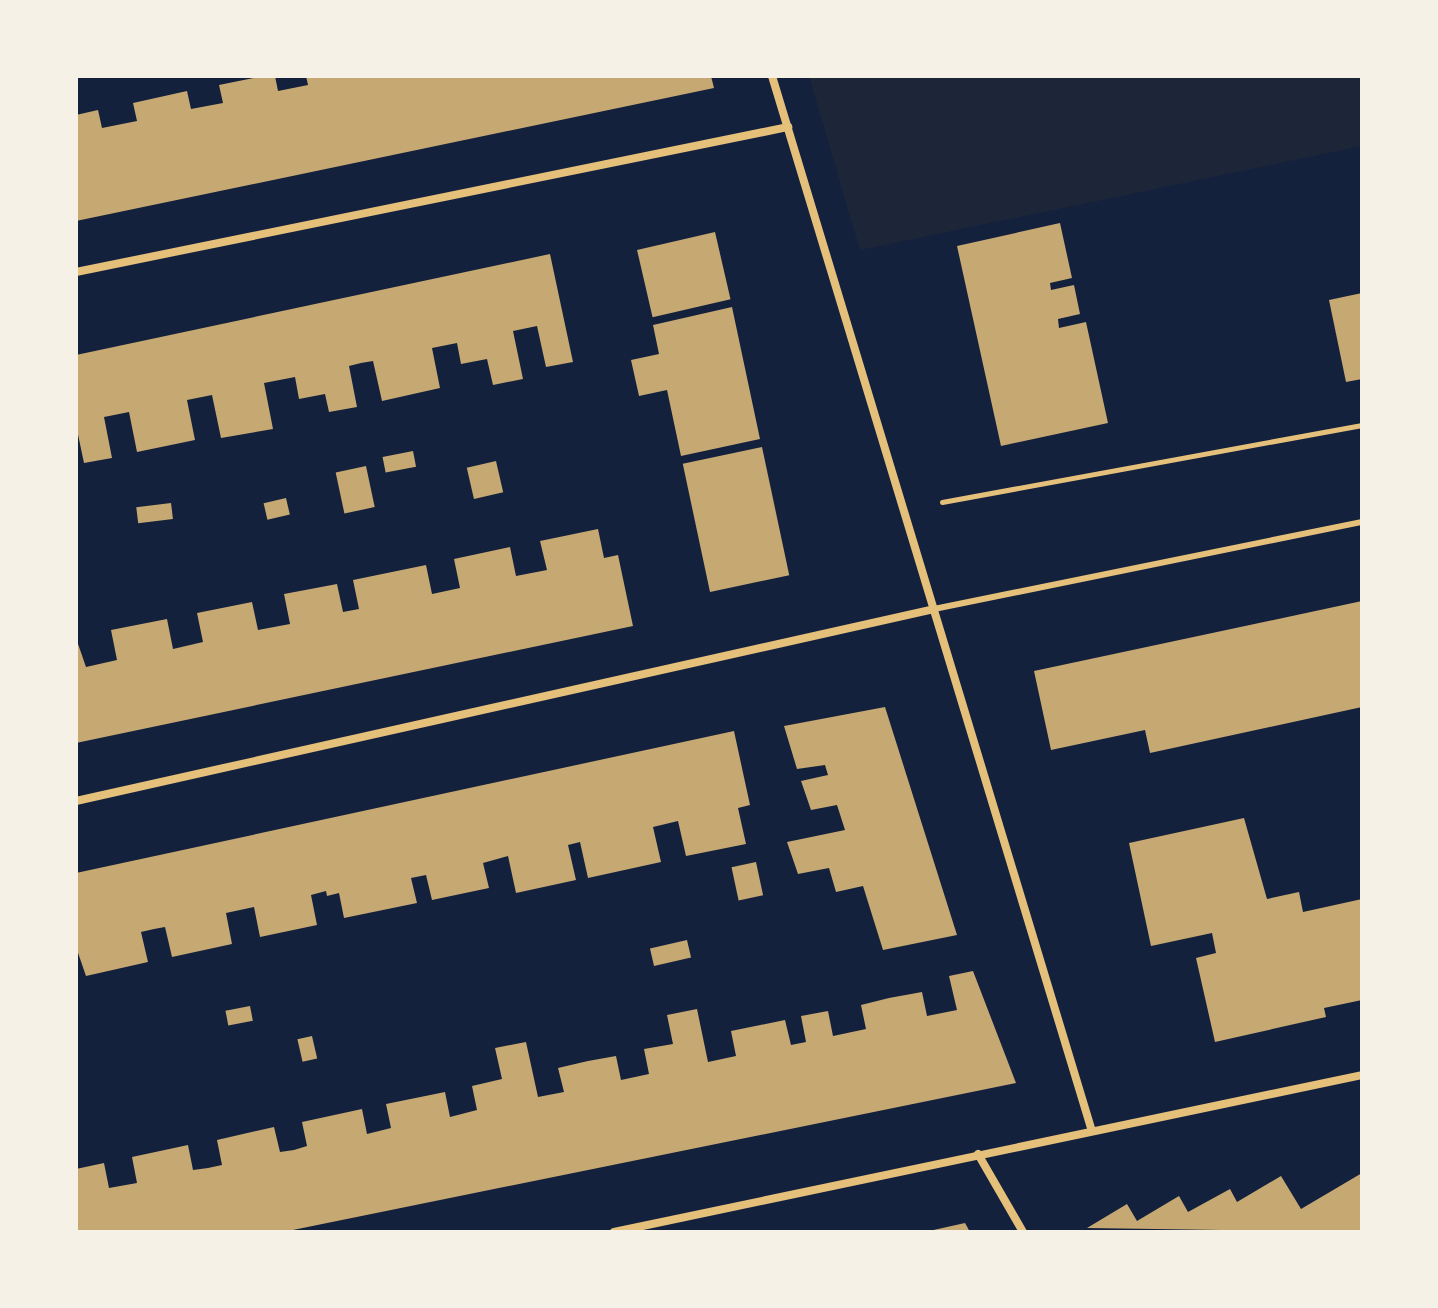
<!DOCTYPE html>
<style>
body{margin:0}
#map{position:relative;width:1438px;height:1308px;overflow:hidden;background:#14213d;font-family:"IBM Plex Sans",sans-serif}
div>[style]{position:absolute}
.green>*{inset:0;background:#1d2539}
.building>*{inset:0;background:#c6a872;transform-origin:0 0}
.path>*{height:5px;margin:-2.5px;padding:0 2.5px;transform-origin:2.5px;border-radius:2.5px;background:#e5c07b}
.service>*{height:6px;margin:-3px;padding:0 3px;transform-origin:3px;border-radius:3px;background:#e5c07b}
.minor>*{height:8px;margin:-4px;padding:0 4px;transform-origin:4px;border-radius:4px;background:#e5c07b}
span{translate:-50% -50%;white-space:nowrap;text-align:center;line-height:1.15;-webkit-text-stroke:6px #f6f1e7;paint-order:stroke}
.frame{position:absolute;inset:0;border:78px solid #f6f1e7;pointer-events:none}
</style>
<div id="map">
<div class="green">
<div style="clip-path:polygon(809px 76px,1362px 76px,1362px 146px,860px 250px)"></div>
</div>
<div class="building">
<div style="clip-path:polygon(264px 76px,275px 76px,278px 91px,308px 85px,306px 76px,711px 76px,714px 88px,76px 221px,76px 115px,98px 110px,102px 128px,137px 121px,133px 103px,187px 91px,191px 109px,223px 103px,219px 85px)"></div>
<div style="clip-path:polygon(1060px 223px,1072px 278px,1050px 283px,1051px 290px,1074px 285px,1080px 314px,1058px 319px,1059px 328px,1086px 322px,1108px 423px,1001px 446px,957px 246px)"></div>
<div style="left:715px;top:232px;width:69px;height:80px;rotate:77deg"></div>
<div style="clip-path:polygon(550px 254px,573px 362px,546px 367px,537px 326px,513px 331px,523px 379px,493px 385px,487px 359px,461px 364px,457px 343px,432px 348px,440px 388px,382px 401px,373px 361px,361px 363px,349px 366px,357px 407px,329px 412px,325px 394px,299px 399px,295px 377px,264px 383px,273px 429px,221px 438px,212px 395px,187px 400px,195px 440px,137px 452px,129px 412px,104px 417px,112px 458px,84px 463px,76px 425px,76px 355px)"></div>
<div style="clip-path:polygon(1362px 293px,1362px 379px,1346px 382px,1329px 300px)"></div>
<div style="clip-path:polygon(732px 307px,760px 439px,681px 456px,667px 390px,639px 396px,631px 360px,659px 354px,653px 325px)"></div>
<div style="left:762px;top:447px;width:131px;height:81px;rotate:78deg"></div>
<div style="left:413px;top:451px;width:16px;height:31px;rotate:79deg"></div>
<div style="left:496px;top:461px;width:32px;height:30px;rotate:77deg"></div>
<div style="left:366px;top:466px;width:42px;height:31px;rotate:78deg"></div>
<div style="left:286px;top:498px;width:17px;height:23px;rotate:77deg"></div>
<div style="left:171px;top:503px;width:16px;height:35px;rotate:83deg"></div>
<div style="clip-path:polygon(598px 529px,604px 558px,618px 555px,633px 626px,76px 743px,76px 638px,86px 667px,117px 660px,111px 630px,167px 619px,173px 649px,203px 642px,197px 613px,252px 602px,258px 630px,290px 624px,284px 594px,337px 584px,343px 612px,359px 609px,353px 580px,426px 565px,432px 594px,460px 588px,454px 559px,510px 547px,516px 576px,547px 570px,540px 541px)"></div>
<div style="clip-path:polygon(1362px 601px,1362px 707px,1150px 753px,1145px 730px,1051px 750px,1034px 671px)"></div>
<div style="clip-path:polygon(885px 707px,957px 935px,883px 950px,863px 886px,836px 892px,829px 868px,798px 874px,787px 842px,845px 830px,837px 805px,811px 810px,801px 781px,828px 775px,825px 765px,797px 769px,784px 726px)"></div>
<div style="clip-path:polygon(734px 731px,750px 805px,738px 808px,746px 844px,686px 856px,678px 821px,653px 827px,661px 862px,588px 878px,580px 842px,568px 845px,576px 880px,516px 893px,508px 856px,483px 863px,489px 888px,432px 900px,426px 875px,411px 878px,417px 903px,344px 918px,339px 893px,327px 896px,326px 891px,311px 895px,317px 925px,260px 937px,254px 907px,226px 913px,232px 944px,172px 957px,165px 927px,154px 929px,141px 932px,148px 962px,86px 976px,76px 947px,76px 873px)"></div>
<div style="clip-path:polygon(1244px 818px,1267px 899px,1299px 892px,1303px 912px,1362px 899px,1362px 1000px,1324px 1008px,1326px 1017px,1215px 1042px,1196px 958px,1216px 953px,1212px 933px,1151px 946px,1129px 843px)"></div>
<div style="left:756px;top:862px;width:34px;height:25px;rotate:78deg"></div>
<div style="left:687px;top:940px;width:18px;height:38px;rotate:77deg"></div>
<div style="clip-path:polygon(973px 971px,1016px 1083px,283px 1232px,76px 1232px,76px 1169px,104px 1163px,109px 1188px,137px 1183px,132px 1157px,188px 1145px,193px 1170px,208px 1168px,222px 1165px,217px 1140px,274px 1127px,280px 1152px,294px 1150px,307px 1146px,302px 1122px,362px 1109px,367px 1134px,391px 1128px,386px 1104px,445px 1092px,450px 1117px,477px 1110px,472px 1086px,502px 1079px,495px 1048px,526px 1042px,538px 1097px,564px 1092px,558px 1068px,588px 1061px,616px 1056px,621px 1080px,649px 1074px,644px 1049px,673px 1044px,667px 1015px,697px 1009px,708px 1062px,736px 1056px,731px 1031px,785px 1020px,791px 1045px,806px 1042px,801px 1016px,828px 1011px,833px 1036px,866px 1029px,861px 1005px,889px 998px,922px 992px,927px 1016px,957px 1010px,949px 976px)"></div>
<div style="left:250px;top:1006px;width:15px;height:25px;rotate:79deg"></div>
<div style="left:312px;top:1036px;width:23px;height:15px;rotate:77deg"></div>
<div style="clip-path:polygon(1362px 1173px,1362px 1232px,1087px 1228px,1127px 1204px,1137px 1221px,1179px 1196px,1188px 1212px,1230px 1189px,1237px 1202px,1281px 1176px,1301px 1209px)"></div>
<div style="clip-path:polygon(965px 1223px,970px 1232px,930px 1232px,929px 1231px)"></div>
</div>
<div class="path">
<div style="left:942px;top:502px;width:427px;rotate:-10.4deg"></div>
</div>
<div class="service">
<div style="left:934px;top:609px;width:437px;rotate:-11.5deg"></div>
</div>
<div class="minor">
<div style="left:772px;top:76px;width:1102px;rotate:73.13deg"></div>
<div style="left:76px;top:272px;width:727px;rotate:-11.51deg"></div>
<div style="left:76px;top:801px;width:879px;rotate:-12.61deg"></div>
<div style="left:978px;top:1154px;width:90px;rotate:60deg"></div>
<div style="left:614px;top:1232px;width:764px;rotate:-11.85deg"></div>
</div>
<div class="frame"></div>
</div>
